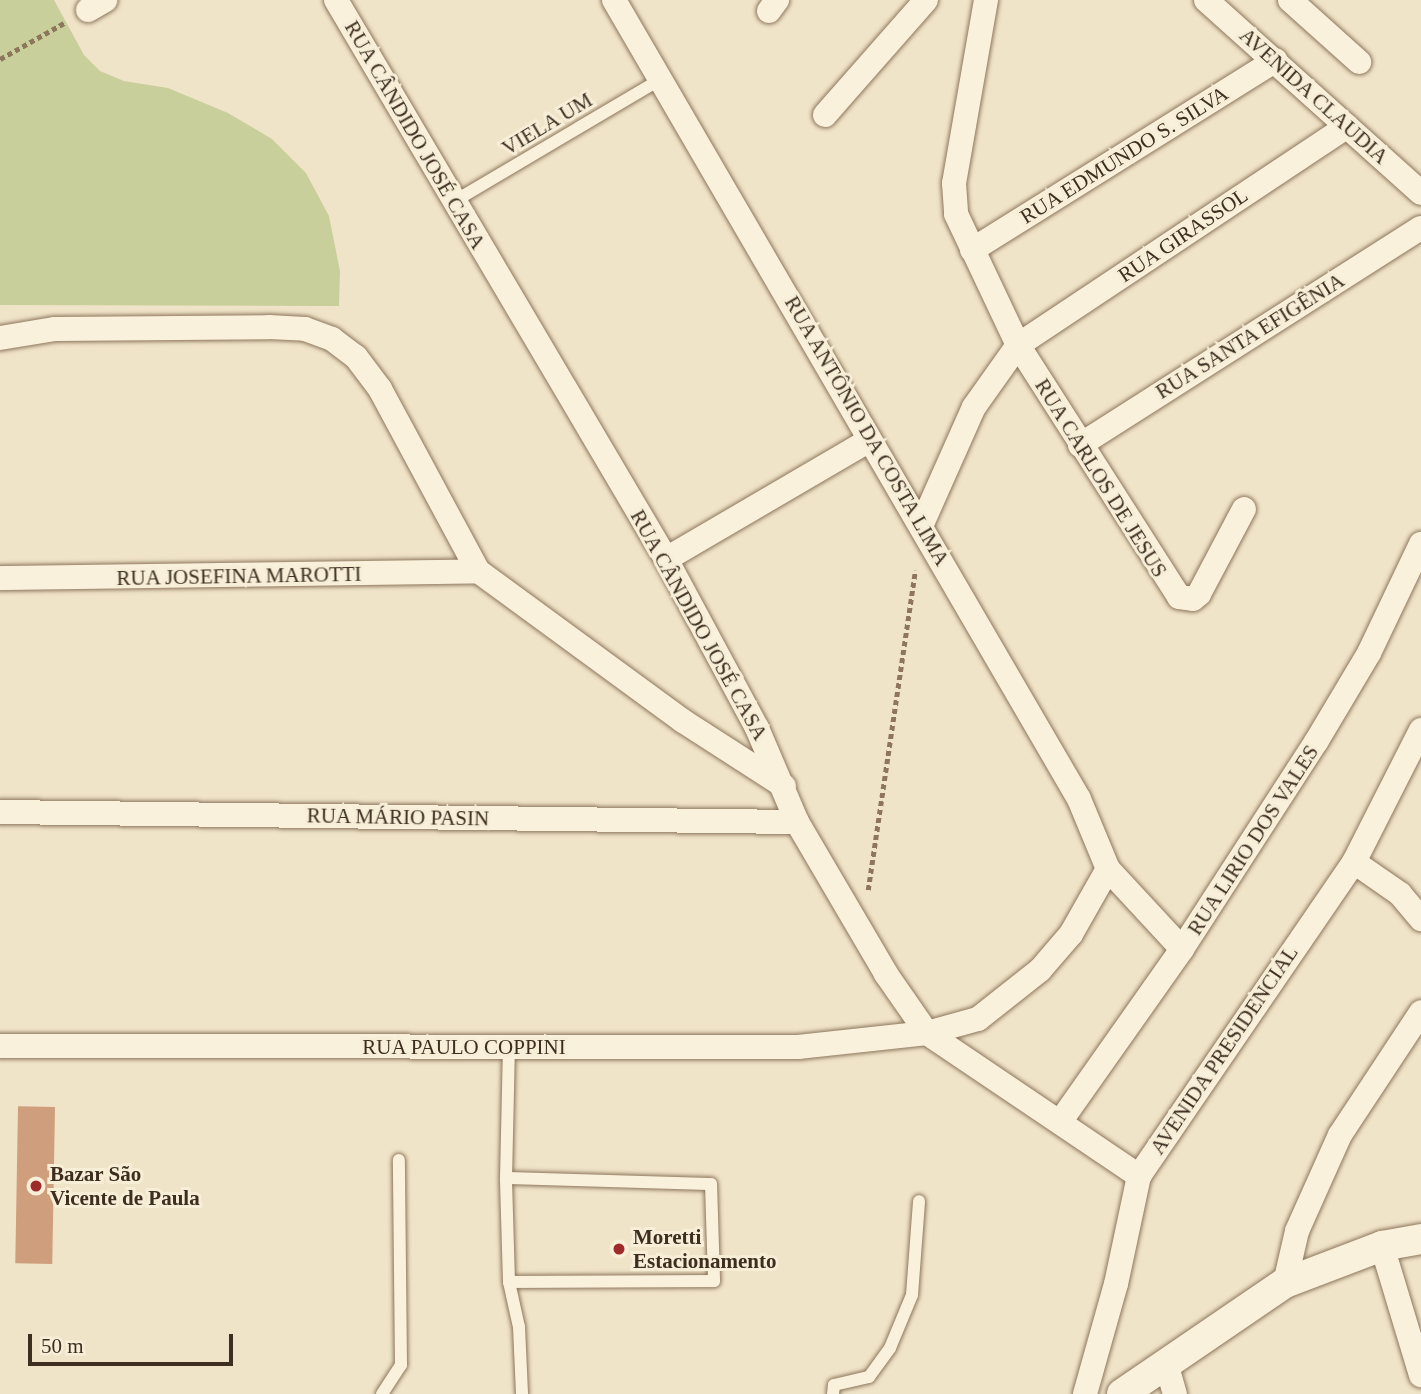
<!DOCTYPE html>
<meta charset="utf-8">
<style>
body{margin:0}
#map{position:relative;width:1421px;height:1394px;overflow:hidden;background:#f0e4c8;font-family:"Times New Roman",serif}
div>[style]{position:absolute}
.green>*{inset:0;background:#c9cf9b}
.building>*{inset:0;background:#cf9f7d;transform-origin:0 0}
.path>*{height:4.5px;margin-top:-2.25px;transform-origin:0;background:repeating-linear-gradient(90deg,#8d765c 0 5px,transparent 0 8.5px)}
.roads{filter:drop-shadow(0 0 2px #8d765c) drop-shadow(0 0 2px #8d765c)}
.service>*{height:12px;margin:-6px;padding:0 6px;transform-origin:6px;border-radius:6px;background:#faf1dc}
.minor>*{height:24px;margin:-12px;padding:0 12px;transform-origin:12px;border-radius:12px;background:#faf1dc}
.tertiary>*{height:30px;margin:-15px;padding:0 15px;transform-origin:15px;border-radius:15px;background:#faf1dc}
.dots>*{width:19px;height:19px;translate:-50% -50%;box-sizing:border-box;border:4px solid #f7eed8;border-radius:50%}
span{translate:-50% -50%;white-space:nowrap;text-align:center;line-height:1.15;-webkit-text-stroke:6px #f7eed8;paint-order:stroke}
.street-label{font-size:21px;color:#3d2e20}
.poi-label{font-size:21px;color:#3d2e20;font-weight:700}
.left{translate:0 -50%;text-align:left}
.scale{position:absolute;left:28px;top:1334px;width:205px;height:32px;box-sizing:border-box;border:4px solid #3d2e20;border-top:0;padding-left:9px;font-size:21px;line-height:24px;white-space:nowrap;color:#3d2e20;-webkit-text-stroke:5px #f7eed8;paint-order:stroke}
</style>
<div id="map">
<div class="green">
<div style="clip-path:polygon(0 0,54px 0,84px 55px,100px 71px,124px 81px,168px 88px,228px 113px,272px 139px,306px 173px,329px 216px,340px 271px,339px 306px,0 305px)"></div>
</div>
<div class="building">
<div style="left:55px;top:1107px;width:157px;height:37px;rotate:91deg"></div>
</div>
<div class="path">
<div style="left:0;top:59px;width:76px;rotate:-29.3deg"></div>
<div style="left:868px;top:890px;width:323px;rotate:-81.6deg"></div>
</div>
<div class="roads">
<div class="service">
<div style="left:453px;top:202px;width:242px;rotate:-30.6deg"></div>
<div style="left:506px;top:1178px;width:205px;rotate:1.7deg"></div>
<div style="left:711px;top:1184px;width:97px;rotate:88.2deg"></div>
<div style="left:714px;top:1281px;width:205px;rotate:179.7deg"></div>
<div style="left:509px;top:1282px;width:104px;rotate:-91.7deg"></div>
<div style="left:506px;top:1178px;width:130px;rotate:-88.7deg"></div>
<div style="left:509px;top:1282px;width:46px;rotate:77.5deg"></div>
<div style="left:519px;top:1327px;width:67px;rotate:87.4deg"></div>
<div style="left:382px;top:1394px;width:35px;rotate:-57deg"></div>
<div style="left:401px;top:1365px;width:205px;rotate:-90.6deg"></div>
<div style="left:833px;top:1394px;width:9px;rotate:-84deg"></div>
<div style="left:834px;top:1385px;width:36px;rotate:-13deg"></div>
<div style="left:869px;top:1377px;width:36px;rotate:-54deg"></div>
<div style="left:890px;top:1348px;width:57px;rotate:-67.5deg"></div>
<div style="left:912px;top:1295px;width:94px;rotate:-85.7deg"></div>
</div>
<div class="minor">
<div style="left:336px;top:0;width:649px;rotate:59.44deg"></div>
<div style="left:666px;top:559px;width:192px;rotate:61.7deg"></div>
<div style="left:757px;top:728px;width:102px;rotate:66.9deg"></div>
<div style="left:797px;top:822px;width:176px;rotate:59.6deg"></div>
<div style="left:886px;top:974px;width:72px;rotate:55.2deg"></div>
<div style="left:927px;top:1033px;width:256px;rotate:34deg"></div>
<div style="left:614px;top:0;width:924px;rotate:59.8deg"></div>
<div style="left:1079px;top:799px;width:76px;rotate:67.5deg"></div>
<div style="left:1108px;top:869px;width:109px;rotate:47.2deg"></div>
<div style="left:986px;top:0;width:186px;rotate:99.9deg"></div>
<div style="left:954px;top:183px;width:31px;rotate:86deg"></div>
<div style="left:956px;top:214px;width:145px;rotate:64.7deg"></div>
<div style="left:1018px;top:345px;width:299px;rotate:57.4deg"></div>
<div style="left:1179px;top:597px;width:14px;rotate:8deg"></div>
<div style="left:1193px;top:599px;width:8px;rotate:-40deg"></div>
<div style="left:1199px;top:594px;width:96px;rotate:-62.1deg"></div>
<div style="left:1206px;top:0;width:289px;rotate:41.9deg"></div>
<div style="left:1290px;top:0;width:93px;rotate:41.9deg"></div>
<div style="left:88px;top:10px;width:20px;rotate:-30deg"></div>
<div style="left:769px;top:11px;width:14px;rotate:-54deg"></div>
<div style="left:825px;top:115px;width:153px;rotate:-48.7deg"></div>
<div style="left:972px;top:250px;width:358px;rotate:-32deg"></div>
<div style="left:0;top:338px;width:56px;rotate:-9.3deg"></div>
<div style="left:55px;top:329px;width:214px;rotate:-0.5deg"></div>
<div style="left:269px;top:327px;width:36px;rotate:3deg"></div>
<div style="left:305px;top:329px;width:29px;rotate:20deg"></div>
<div style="left:332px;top:339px;width:30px;rotate:37deg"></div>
<div style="left:356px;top:357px;width:40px;rotate:53deg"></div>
<div style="left:380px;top:389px;width:207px;rotate:61.7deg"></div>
<div style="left:478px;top:571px;width:254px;rotate:36.2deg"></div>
<div style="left:683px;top:721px;width:120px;rotate:32.8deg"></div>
<div style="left:1080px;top:445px;width:404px;rotate:-32.5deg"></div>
<div style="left:921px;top:526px;width:130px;rotate:-66deg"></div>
<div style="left:974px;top:407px;width:76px;rotate:-54.6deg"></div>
<div style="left:1018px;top:345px;width:395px;rotate:-33.6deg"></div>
<div style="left:666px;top:559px;width:236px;rotate:-30.3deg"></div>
<div style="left:0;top:578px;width:478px;rotate:-0.8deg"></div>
<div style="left:0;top:812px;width:797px;rotate:0.72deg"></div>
<div style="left:1354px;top:862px;width:56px;rotate:34.8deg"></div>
<div style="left:1400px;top:894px;width:33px;rotate:50deg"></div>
<div style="left:0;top:1046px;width:798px;rotate:0.07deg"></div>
<div style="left:798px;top:1047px;width:130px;rotate:-6.2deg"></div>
<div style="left:927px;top:1033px;width:53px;rotate:-15.4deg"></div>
<div style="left:978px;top:1019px;width:79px;rotate:-38.3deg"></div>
<div style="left:1040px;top:970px;width:48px;rotate:-49.3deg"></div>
<div style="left:1071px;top:934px;width:75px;rotate:-60.4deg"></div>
<div style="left:1060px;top:1122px;width:212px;rotate:-54.8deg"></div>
<div style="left:1182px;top:949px;width:247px;rotate:-57.1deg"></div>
<div style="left:1316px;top:742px;width:104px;rotate:-59.2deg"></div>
<div style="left:1369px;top:653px;width:121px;rotate:-64.5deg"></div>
<div style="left:1382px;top:1246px;width:135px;rotate:73.2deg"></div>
<div style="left:1285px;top:1283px;width:53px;rotate:-77deg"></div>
<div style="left:1297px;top:1231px;width:105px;rotate:-65.9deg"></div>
<div style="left:1340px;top:1135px;width:147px;rotate:-56.6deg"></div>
<div style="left:1166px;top:1363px;width:32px;rotate:74deg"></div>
<div style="left:1085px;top:1394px;width:114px;rotate:-74.3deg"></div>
<div style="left:1116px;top:1284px;width:110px;rotate:-78deg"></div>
<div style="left:1139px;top:1176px;width:381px;rotate:-55.6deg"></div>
<div style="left:1354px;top:862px;width:148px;rotate:-63.1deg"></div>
</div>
<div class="tertiary">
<div style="left:1122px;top:1394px;width:197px;rotate:-34.3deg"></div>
<div style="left:1285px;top:1283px;width:104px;rotate:-20.9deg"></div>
<div style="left:1382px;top:1246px;width:40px;rotate:-10deg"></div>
</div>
</div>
<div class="dots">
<div style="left:36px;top:1186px;background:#9e2a2b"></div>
<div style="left:619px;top:1249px;background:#9e2a2b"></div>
</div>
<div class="street-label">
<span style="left:1314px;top:96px;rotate:42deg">AVENIDA CLAUDIA</span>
<span style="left:547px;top:124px;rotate:-31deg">VIELA UM</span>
<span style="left:415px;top:135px;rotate:60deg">RUA CÂNDIDO JOSÉ CASA</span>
<span style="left:1124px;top:155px;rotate:-32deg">RUA EDMUNDO S. SILVA</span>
<span style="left:1183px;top:235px;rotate:-34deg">RUA GIRASSOL</span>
<span style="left:1250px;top:336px;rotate:-32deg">RUA SANTA EFIGÊNIA</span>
<span style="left:867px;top:431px;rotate:60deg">RUA ANTÔNIO DA COSTA LIMA</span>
<span style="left:1101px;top:478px;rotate:58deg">RUA CARLOS DE JESUS</span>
<span style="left:239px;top:576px;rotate:-1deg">RUA JOSEFINA MAROTTI</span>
<span style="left:699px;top:625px;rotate:61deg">RUA CÂNDIDO JOSÉ CASA</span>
<span style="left:398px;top:817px;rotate:1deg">RUA MÁRIO PASIN</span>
<span style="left:1253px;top:840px;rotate:-57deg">RUA LIRIO DOS VALES</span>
<span style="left:464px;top:1047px">RUA PAULO COPPINI</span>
<span style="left:1224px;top:1050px;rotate:-56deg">AVENIDA PRESIDENCIAL</span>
</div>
<div class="poi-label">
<span class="left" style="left:50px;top:1186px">Bazar São<br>Vicente de Paula</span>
<span class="left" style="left:633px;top:1249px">Moretti<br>Estacionamento</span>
</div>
<div class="scale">50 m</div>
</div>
